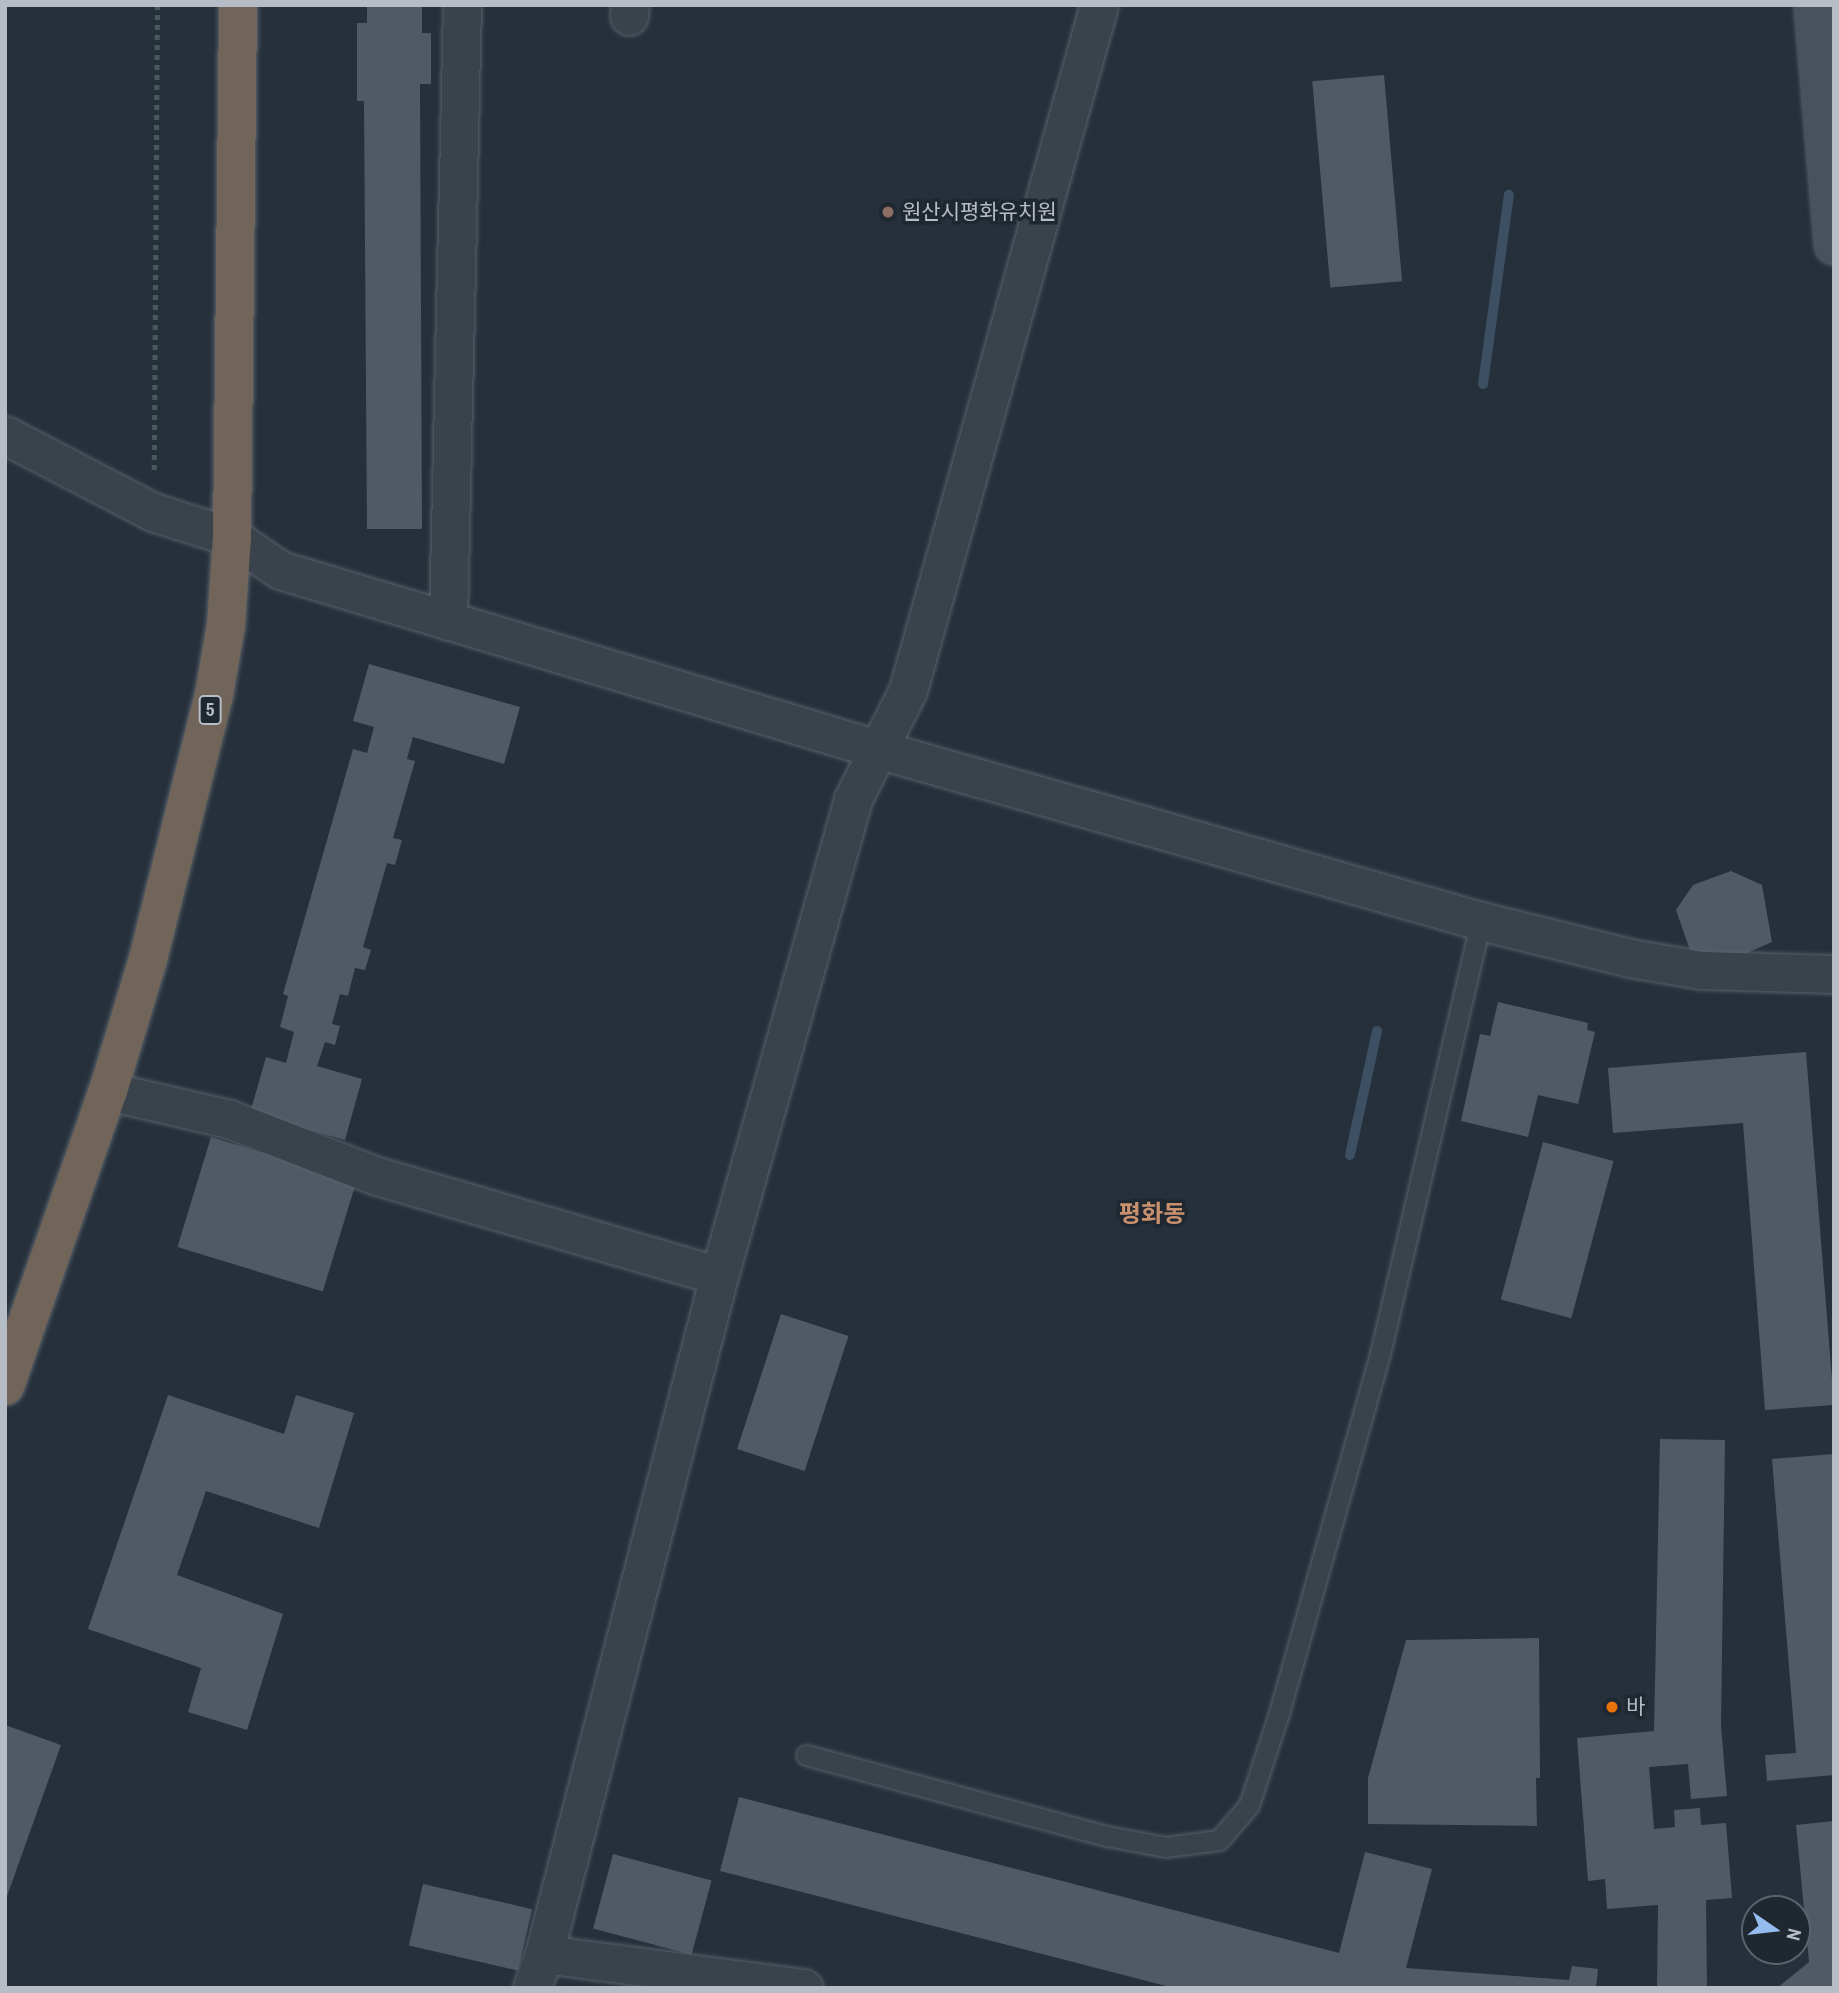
<!DOCTYPE html>
<meta charset="utf-8">
<style>
body{margin:0}
#map{position:relative;width:1839px;height:1993px;overflow:hidden;background:#26303b;font-family:"Archivo Narrow","Noto Sans KR",sans-serif}
div>[style]{position:absolute}
.stream>*{height:10px;margin:-5px;padding:0 5px;transform-origin:5px;border-radius:5px;background:#3d4f62}
.building>*{inset:0;background:#505965;transform-origin:0 0}
.path>*{height:4.5px;margin-top:-2.25px;transform-origin:0;background:repeating-linear-gradient(90deg,#48595b 0 5px,transparent 0 10px)}
.roads{filter:drop-shadow(0 0 2px #586069) drop-shadow(0 0 2px #586069)}
.lane>*{height:19px;margin:-9.5px;padding:0 9.5px;transform-origin:9.5px;border-radius:9.5px;background:#3a424b}
.street>*{height:37px;margin:-18.5px;padding:0 18.5px;transform-origin:18.5px;border-radius:18.5px;background:#3a424b}
.secondary>*{height:38px;margin:-19px;padding:0 19px;transform-origin:19px;border-radius:19px;background:#48515e}
.highway>*{height:38px;margin:-19px;padding:0 19px;transform-origin:19px;border-radius:19px;background:#706558}
.dots>*{width:19px;height:19px;translate:-50% -50%;box-sizing:border-box;border:4px solid #1f2730;border-radius:50%}
span{translate:-50% -50%;white-space:nowrap;text-align:center;line-height:1.15;-webkit-text-stroke:7px #1f2730;paint-order:stroke}
.shield-label span{padding:2px 5px;background:#1f2730;border:2px solid;border-radius:5px;-webkit-text-stroke-width:0}
.shield-label{font-size:19px;color:#b6bdc6;font-weight:700}
.poi-label{font-size:21px;color:#b6bdc6}
.left{translate:0 -50%;text-align:left}
.quarter-label{font-size:24px;color:#c9916e;font-weight:700}
.frame{position:absolute;inset:0;border:7px solid #b6bdc6;pointer-events:none}
.north{position:absolute;left:1741px;top:1895px;width:70px;height:70px;box-sizing:border-box;background:#1f2730;border:2px solid #5b636c;border-radius:50%;rotate:104deg;font-size:19px;font-weight:700;line-height:28px;text-align:center;color:#b6bdc6}
.north::after{content:'';display:block;margin:auto;width:24px;height:32px;background:#94bbed;clip-path:polygon(50% 0,100% 100%,50% 72%,0 100%)}
</style>
<div id="map">
<div class="stream">
<div style="left:1483px;top:384px;width:191px;rotate:-82.2deg"></div>
<div style="left:1350px;top:1155px;width:127px;rotate:-77.7deg"></div>
</div>
<div class="building">
<div style="clip-path:polygon(367px 5px,422px 5px,422px 33px,431px 33px,431px 84px,420px 84px,422px 529px,367px 529px,364px 101px,357px 101px,357px 23px,367px 23px)"></div>
<div style="left:1384px;top:75px;width:207px;height:72px;rotate:85deg"></div>
<div style="clip-path:polygon(369px 664px,520px 707px,504px 764px,413px 737px,407px 759px,415px 761px,393px 838px,402px 840px,395px 865px,387px 863px,363px 947px,371px 950px,365px 970px,355px 968px,348px 996px,340px 994px,332px 1024px,340px 1026px,335px 1045px,325px 1042px,317px 1066px,362px 1079px,345px 1140px,250px 1113px,266px 1057px,286px 1063px,294px 1032px,280px 1027px,288px 996px,283px 994px,353px 749px,367px 753px,374px 727px,353px 721px)"></div>
<div style="clip-path:polygon(1731px 871px,1762px 885px,1772px 942px,1740px 956px,1691px 953px,1676px 910px,1693px 885px)"></div>
<div style="clip-path:polygon(1498px 1002px,1588px 1023px,1587px 1030px,1595px 1032px,1578px 1104px,1538px 1095px,1528px 1137px,1461px 1121px,1480px 1034px,1490px 1036px)"></div>
<div style="clip-path:polygon(1806px 1052px,1834px 1405px,1765px 1410px,1743px 1123px,1613px 1133px,1608px 1068px)"></div>
<div style="left:211px;top:1137px;width:152px;height:115px;rotate:17deg"></div>
<div style="left:1543px;top:1142px;width:73px;height:163px;rotate:15deg"></div>
<div style="left:781px;top:1314px;width:71px;height:142px;rotate:18deg"></div>
<div style="clip-path:polygon(168px 1395px,284px 1434px,296px 1395px,354px 1413px,319px 1528px,206px 1491px,177px 1575px,283px 1614px,247px 1730px,188px 1712px,201px 1668px,88px 1629px)"></div>
<div style="clip-path:polygon(1660px 1439px,1725px 1440px,1721px 1726px,1727px 1796px,1691px 1799px,1688px 1764px,1649px 1767px,1654px 1829px,1675px 1827px,1674px 1810px,1700px 1808px,1701px 1825px,1726px 1823px,1732px 1898px,1706px 1900px,1707px 1988px,1657px 1988px,1658px 1905px,1607px 1909px,1605px 1879px,1588px 1881px,1577px 1738px,1654px 1731px)"></div>
<div style="clip-path:polygon(1834px 1454px,1834px 1775px,1767px 1781px,1765px 1755px,1796px 1753px,1772px 1459px)"></div>
<div style="clip-path:polygon(1539px 1638px,1540px 1778px,1536px 1778px,1537px 1826px,1368px 1824px,1368px 1778px,1406px 1640px)"></div>
<div style="clip-path:polygon(5px 1725px,61px 1745px,6px 1899px,5px 1899px)"></div>
<div style="clip-path:polygon(739px 1797px,1339px 1953px,1365px 1852px,1432px 1869px,1406px 1968px,1569px 1980px,1572px 1966px,1598px 1969px,1596px 1988px,1174px 1988px,720px 1871px)"></div>
<div style="clip-path:polygon(1834px 1821px,1834px 1988px,1777px 1988px,1809px 1962px,1796px 1825px)"></div>
<div style="left:613px;top:1854px;width:102px;height:77px;rotate:15deg"></div>
<div style="left:423px;top:1884px;width:112px;height:63px;rotate:13deg"></div>
</div>
<div class="path">
<div style="left:154px;top:470px;width:465px;rotate:-89.6deg"></div>
</div>
<div class="roads">
<div class="lane">
<div style="left:806px;top:1755px;width:312px;rotate:15.1deg"></div>
<div style="left:1107px;top:1836px;width:59px;rotate:10.7deg"></div>
<div style="left:1165px;top:1847px;width:54px;rotate:-7.4deg"></div>
<div style="left:1219px;top:1840px;width:46px;rotate:-49.4deg"></div>
<div style="left:1249px;top:1805px;width:97px;rotate:-71.9deg"></div>
<div style="left:1279px;top:1713px;width:373px;rotate:-74.3deg"></div>
<div style="left:1380px;top:1354px;width:445px;rotate:-76.9deg"></div>
</div>
<div class="street">
<div style="left:629px;top:16px;width:11px;rotate:-85deg"></div>
<div style="left:5px;top:435px;width:167px;rotate:27.5deg"></div>
<div style="left:153px;top:512px;width:83px;rotate:17.6deg"></div>
<div style="left:232px;top:537px;width:58px;rotate:34.5deg"></div>
<div style="left:280px;top:570px;width:623px;rotate:16.69deg"></div>
<div style="left:877px;top:749px;width:628px;rotate:15.9deg"></div>
<div style="left:1481px;top:921px;width:154px;rotate:13.9deg"></div>
<div style="left:1630px;top:958px;width:72px;rotate:9.6deg"></div>
<div style="left:1701px;top:970px;width:133px;rotate:1.7deg"></div>
<div style="left:448px;top:621px;width:616px;rotate:-88.7deg"></div>
<div style="left:108px;top:1091px;width:124px;rotate:13deg"></div>
<div style="left:229px;top:1119px;width:159px;rotate:21.1deg"></div>
<div style="left:377px;top:1176px;width:356px;rotate:16.3deg"></div>
<div style="left:544px;top:1954px;width:262px;rotate:7.5deg"></div>
<div style="left:532px;top:1988px;width:36px;rotate:-71deg"></div>
<div style="left:544px;top:1954px;width:700px;rotate:-75.53deg"></div>
<div style="left:719px;top:1276px;width:495px;rotate:-74.3deg"></div>
<div style="left:853px;top:799px;width:122px;rotate:-63.2deg"></div>
<div style="left:908px;top:690px;width:711px;rotate:-74.42deg"></div>
</div>
<div class="secondary">
<div style="left:1814px;top:5px;width:241px;rotate:85.2deg"></div>
</div>
<div class="highway">
<div style="left:5px;top:1386px;width:312px;rotate:-70.8deg"></div>
<div style="left:108px;top:1091px;width:138px;rotate:-73.1deg"></div>
<div style="left:148px;top:959px;width:272px;rotate:-76deg"></div>
<div style="left:214px;top:695px;width:71px;rotate:-80.3deg"></div>
<div style="left:226px;top:625px;width:88px;rotate:-86.1deg"></div>
<div style="left:232px;top:537px;width:532px;rotate:-89.35deg"></div>
</div>
</div>
<div class="dots">
<div style="left:888px;top:212px;background:#8d6e63"></div>
<div style="left:1612px;top:1707px;background:#e8710a"></div>
</div>
<div class="shield-label">
<span style="left:210px;top:710px">5</span>
</div>
<div class="poi-label">
<span class="left" style="left:902px;top:212px">원산시평화유치원</span>
<span class="left" style="left:1626px;top:1707px">바</span>
</div>
<div class="quarter-label">
<span style="left:1152px;top:1214px">평화동</span>
</div>
<div class="frame"></div>
<div class="north">N</div>
</div>
